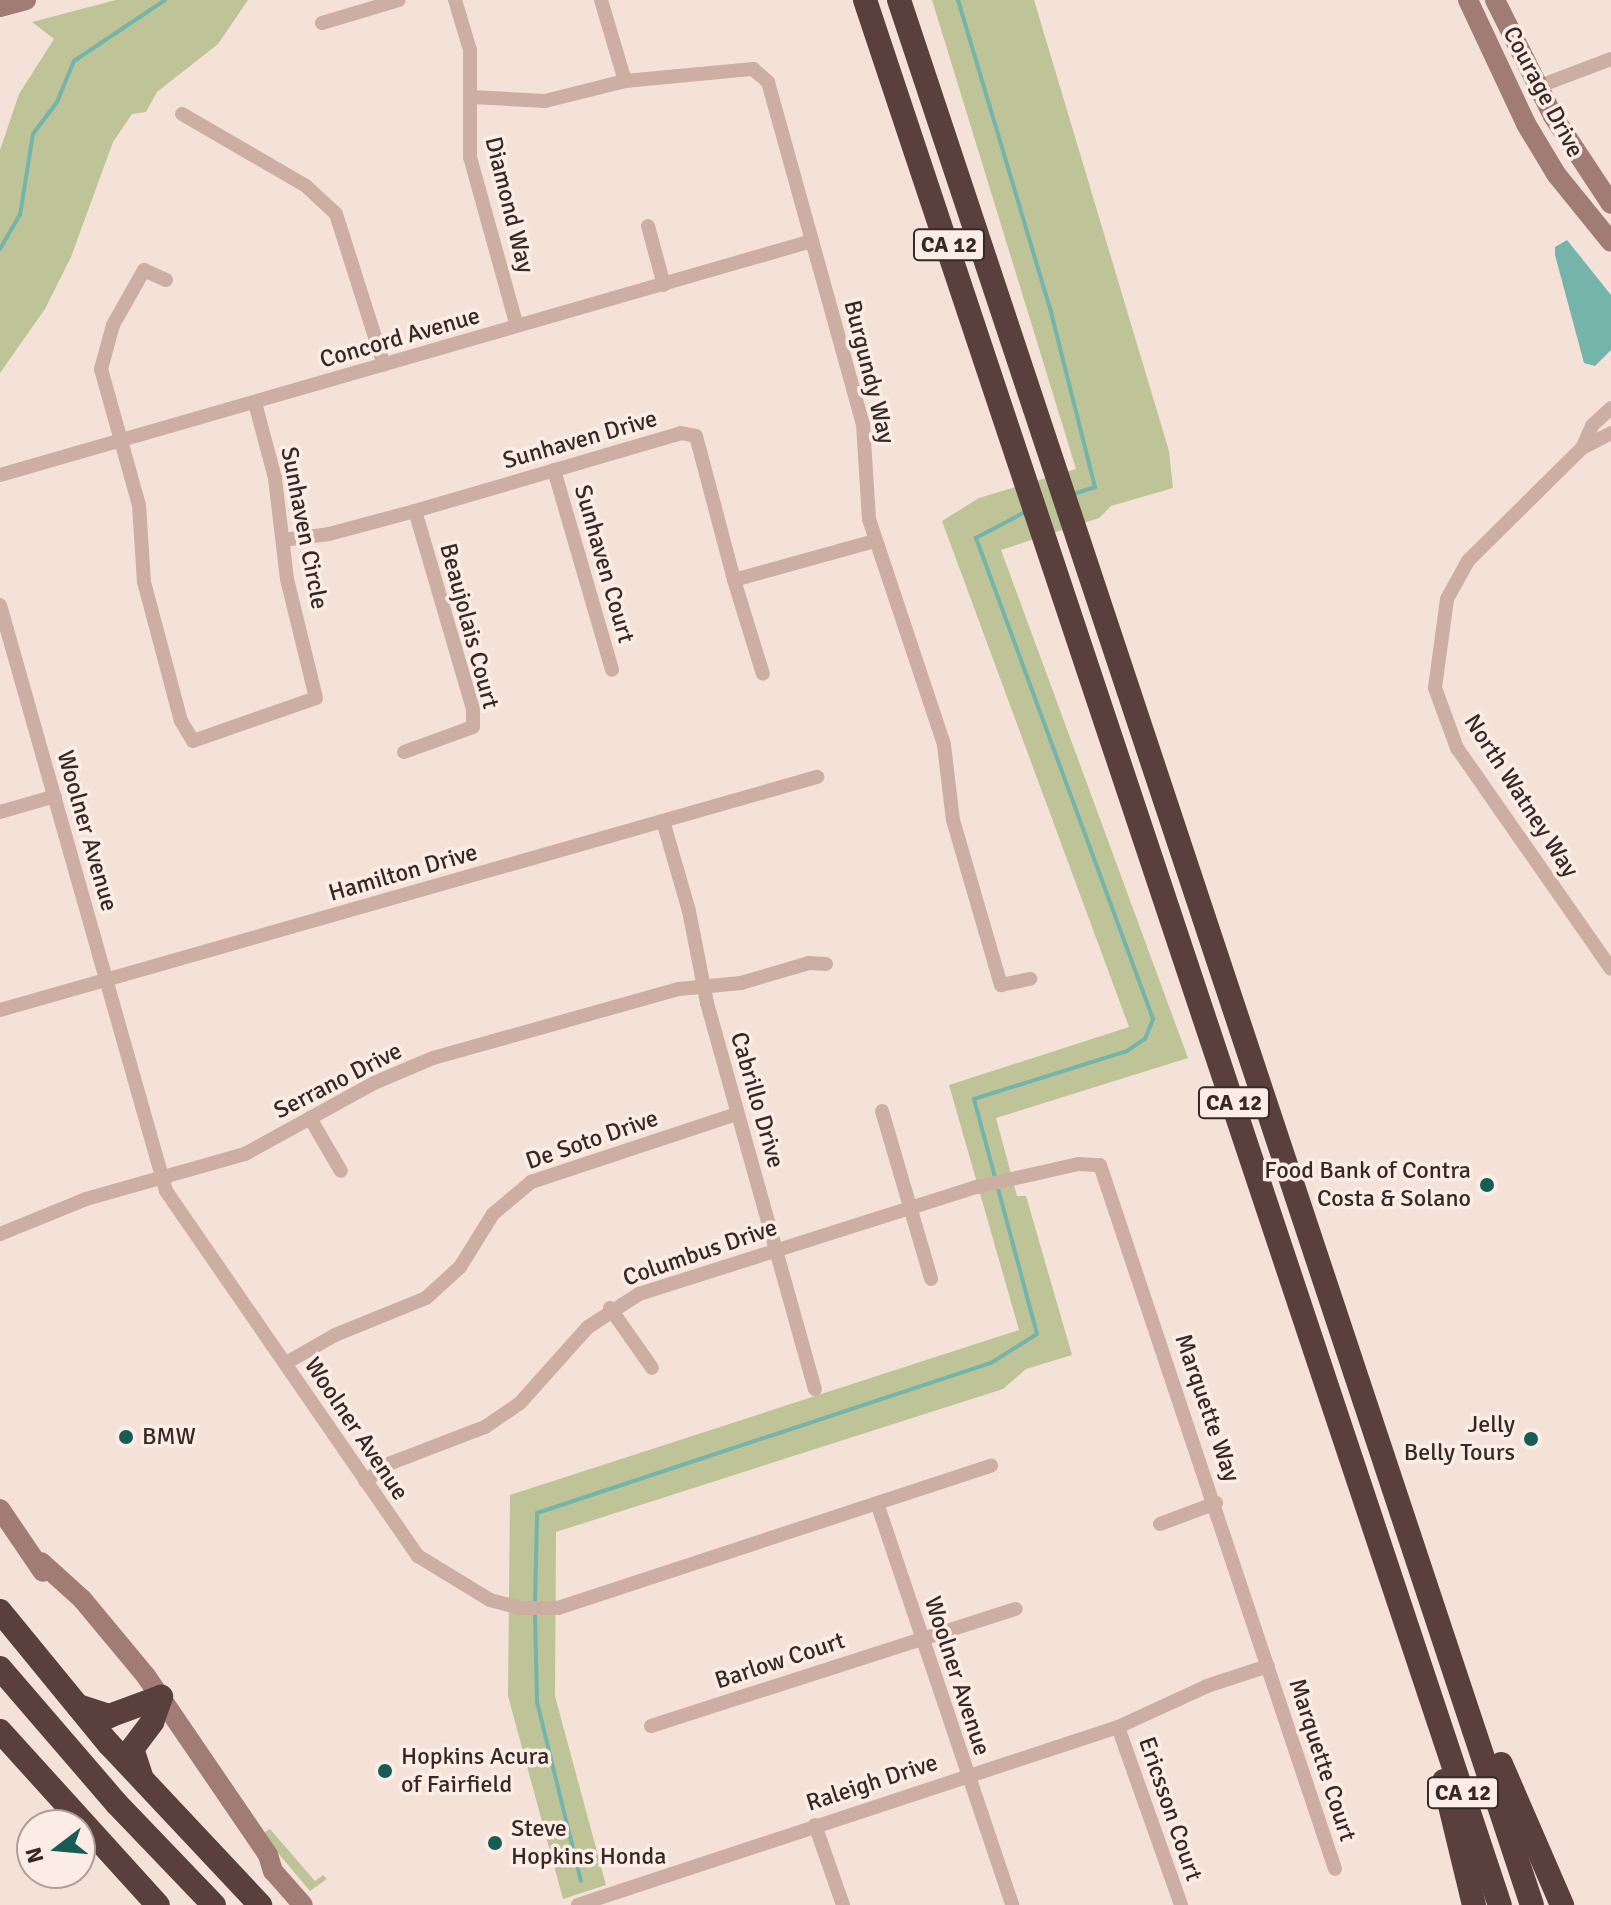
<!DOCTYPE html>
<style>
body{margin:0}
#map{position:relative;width:1611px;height:1905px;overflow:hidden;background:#f4e2d8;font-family:Signika,sans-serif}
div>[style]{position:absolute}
.green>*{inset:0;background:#bec497}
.water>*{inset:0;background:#74b4ab}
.stream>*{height:4px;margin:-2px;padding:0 2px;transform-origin:2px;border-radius:2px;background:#74b4ab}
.street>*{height:14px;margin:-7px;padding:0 7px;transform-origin:7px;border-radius:7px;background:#cdaea3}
.secondary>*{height:20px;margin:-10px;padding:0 10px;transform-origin:10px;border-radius:10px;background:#a17c74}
.highway>*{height:24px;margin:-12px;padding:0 12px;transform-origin:12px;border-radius:12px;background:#59403c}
.dots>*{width:22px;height:22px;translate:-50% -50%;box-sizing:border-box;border:4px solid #fbede5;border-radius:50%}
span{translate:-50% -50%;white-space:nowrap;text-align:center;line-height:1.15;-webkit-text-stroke:7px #fbede5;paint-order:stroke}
.shield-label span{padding:2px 6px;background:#fbede5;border:2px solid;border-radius:6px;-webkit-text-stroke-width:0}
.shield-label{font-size:22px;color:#372826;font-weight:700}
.street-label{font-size:24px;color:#372826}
.poi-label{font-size:24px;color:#372826}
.right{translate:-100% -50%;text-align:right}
.left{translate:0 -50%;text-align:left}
.north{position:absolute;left:16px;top:1809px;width:80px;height:80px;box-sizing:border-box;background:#fbede5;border:2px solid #ad9e99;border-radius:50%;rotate:254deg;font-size:22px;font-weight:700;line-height:32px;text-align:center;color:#372826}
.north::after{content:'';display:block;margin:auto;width:28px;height:36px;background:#175d55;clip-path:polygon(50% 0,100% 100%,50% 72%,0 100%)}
</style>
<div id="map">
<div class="green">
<div style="clip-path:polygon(116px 0,248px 0,218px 44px,157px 92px,146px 112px,132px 114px,113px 142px,71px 257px,45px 309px,0 373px,0 150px,19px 94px,54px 39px,32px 22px)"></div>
<div style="clip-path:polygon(932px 0,1034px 0,1169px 451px,1173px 488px,1111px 506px,1099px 518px,1001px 550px,1188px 1058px,996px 1118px,1017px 1196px,1026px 1196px,1072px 1355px,1026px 1369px,1003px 1389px,556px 1532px,555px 1696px,606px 1885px,563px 1899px,508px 1696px,510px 1495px,1019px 1330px,949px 1085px,1129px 1027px,942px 521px,979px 498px,1076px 469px)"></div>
<div style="clip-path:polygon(270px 1829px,315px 1881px,323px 1875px,327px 1879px,310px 1891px,262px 1834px)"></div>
</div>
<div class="water">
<div style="clip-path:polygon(1567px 240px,1611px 295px,1611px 350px,1595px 366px,1584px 363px,1555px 255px,1555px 247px)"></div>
</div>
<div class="stream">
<div style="left:958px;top:0;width:321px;rotate:73.4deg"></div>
<div style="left:1050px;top:308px;width:185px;rotate:75.9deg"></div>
<div style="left:1095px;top:487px;width:25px;rotate:162deg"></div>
<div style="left:0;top:249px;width:39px;rotate:-60deg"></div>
<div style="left:20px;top:215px;width:82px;rotate:-80.9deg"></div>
<div style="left:33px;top:134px;width:40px;rotate:-53deg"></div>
<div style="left:57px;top:102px;width:44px;rotate:-67.5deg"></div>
<div style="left:74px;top:61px;width:110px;rotate:-33.8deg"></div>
<div style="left:535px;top:1604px;width:91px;rotate:-88.7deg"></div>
<div style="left:537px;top:1513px;width:478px;rotate:-18.3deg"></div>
<div style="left:991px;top:1363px;width:54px;rotate:-32.2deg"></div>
<div style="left:1037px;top:1334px;width:243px;rotate:-105deg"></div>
<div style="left:974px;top:1099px;width:160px;rotate:-17.4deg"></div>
<div style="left:1127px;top:1051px;width:22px;rotate:-34deg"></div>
<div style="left:1145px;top:1039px;width:22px;rotate:-68deg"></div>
<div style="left:1153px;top:1019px;width:513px;rotate:-110.2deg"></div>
<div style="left:976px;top:538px;width:55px;rotate:-28deg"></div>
<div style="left:535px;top:1613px;width:89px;rotate:88.7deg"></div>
<div style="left:537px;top:1702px;width:184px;rotate:76.2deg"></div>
</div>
<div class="street">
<div style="left:455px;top:0;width:52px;rotate:73.3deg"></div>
<div style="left:470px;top:50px;width:107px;rotate:90deg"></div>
<div style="left:470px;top:157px;width:175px;rotate:74.5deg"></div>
<div style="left:601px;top:0;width:84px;rotate:73.5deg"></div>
<div style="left:322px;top:23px;width:80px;rotate:-16.6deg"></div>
<div style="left:1537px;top:87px;width:79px;rotate:-20.7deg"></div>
<div style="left:472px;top:97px;width:73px;rotate:3.1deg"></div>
<div style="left:545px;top:101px;width:82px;rotate:-14deg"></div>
<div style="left:625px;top:81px;width:129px;rotate:-5.4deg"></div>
<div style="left:753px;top:69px;width:20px;rotate:41deg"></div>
<div style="left:768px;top:82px;width:355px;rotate:74.5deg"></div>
<div style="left:863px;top:424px;width:95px;rotate:86.4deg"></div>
<div style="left:869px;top:519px;width:238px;rotate:71.6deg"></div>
<div style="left:944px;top:745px;width:76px;rotate:83.2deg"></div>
<div style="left:953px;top:820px;width:172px;rotate:73.8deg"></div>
<div style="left:1001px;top:985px;width:30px;rotate:-12deg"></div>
<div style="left:182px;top:114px;width:143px;rotate:30.1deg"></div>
<div style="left:306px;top:186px;width:41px;rotate:43deg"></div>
<div style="left:336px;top:214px;width:158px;rotate:72.4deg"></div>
<div style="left:648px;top:226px;width:61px;rotate:74.8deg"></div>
<div style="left:166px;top:280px;width:24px;rotate:-156deg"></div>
<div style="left:144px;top:270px;width:63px;rotate:119.4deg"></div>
<div style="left:113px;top:325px;width:46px;rotate:105.3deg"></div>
<div style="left:101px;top:369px;width:141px;rotate:74.4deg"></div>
<div style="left:139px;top:505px;width:77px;rotate:86.3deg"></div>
<div style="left:144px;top:582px;width:144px;rotate:75.1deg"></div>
<div style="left:181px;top:721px;width:23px;rotate:59deg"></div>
<div style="left:193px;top:741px;width:130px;rotate:-19.3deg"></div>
<div style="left:316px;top:698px;width:122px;rotate:-103.7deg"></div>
<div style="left:287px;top:579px;width:102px;rotate:-96.8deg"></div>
<div style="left:275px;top:478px;width:78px;rotate:-104.9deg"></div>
<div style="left:1611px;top:408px;width:26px;rotate:137deg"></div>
<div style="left:1592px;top:426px;width:24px;rotate:114deg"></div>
<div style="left:1582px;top:448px;width:161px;rotate:135.3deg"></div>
<div style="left:1468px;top:561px;width:43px;rotate:118.9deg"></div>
<div style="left:1447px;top:599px;width:90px;rotate:97.7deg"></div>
<div style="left:1435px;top:688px;width:64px;rotate:69.9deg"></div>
<div style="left:1457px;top:748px;width:269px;rotate:55.1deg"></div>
<div style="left:1582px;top:448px;width:33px;rotate:-27deg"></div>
<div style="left:554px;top:470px;width:208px;rotate:73.8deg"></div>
<div style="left:0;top:475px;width:845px;rotate:-16.08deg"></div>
<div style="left:283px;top:540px;width:46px;rotate:-7.4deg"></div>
<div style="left:329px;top:534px;width:89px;rotate:-15deg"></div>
<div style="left:415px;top:511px;width:277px;rotate:-16.3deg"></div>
<div style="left:681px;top:433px;width:15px;rotate:11deg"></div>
<div style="left:696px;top:436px;width:149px;rotate:75.2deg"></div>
<div style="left:734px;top:580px;width:146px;rotate:-15.5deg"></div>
<div style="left:734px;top:580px;width:98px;rotate:72.9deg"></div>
<div style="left:0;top:605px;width:609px;rotate:74.18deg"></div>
<div style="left:166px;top:1191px;width:444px;rotate:55.4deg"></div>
<div style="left:418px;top:1556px;width:84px;rotate:31.4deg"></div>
<div style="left:490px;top:1600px;width:31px;rotate:15deg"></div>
<div style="left:520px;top:1608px;width:38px"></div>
<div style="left:558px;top:1608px;width:456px;rotate:-18.2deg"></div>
<div style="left:404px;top:752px;width:73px;rotate:-19.9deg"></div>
<div style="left:473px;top:727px;width:18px;rotate:-90deg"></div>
<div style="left:473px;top:709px;width:206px;rotate:-106.3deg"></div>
<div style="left:0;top:812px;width:57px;rotate:-16.2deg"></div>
<div style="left:663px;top:821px;width:94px;rotate:73.9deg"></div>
<div style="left:689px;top:911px;width:94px;rotate:78.9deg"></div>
<div style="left:707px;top:1003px;width:401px;rotate:74.4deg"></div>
<div style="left:0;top:1010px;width:850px;rotate:-15.92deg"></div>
<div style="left:882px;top:1111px;width:175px;rotate:73.7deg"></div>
<div style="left:310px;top:1118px;width:61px;rotate:59.7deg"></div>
<div style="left:0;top:1234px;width:93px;rotate:-22.1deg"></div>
<div style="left:86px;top:1199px;width:165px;rotate:-15.8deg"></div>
<div style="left:245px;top:1154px;width:147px;rotate:-28.8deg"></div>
<div style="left:374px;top:1083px;width:64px;rotate:-23deg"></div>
<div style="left:433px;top:1058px;width:255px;rotate:-15.7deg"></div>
<div style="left:679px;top:989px;width:62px;rotate:-5.5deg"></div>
<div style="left:741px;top:983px;width:71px;rotate:-16.4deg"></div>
<div style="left:809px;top:963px;width:17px;rotate:3deg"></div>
<div style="left:610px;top:1308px;width:73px;rotate:55deg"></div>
<div style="left:286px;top:1363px;width:56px;rotate:-29.7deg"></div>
<div style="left:335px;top:1335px;width:98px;rotate:-22.1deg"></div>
<div style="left:426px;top:1298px;width:46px;rotate:-42.4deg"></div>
<div style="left:460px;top:1267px;width:62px;rotate:-58.1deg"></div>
<div style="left:493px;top:1214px;width:50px;rotate:-40.1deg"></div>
<div style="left:531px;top:1182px;width:217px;rotate:-18.3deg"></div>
<div style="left:365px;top:1481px;width:32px;rotate:-35deg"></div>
<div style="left:391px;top:1463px;width:101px;rotate:-21deg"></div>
<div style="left:485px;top:1427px;width:42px;rotate:-34.4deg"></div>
<div style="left:520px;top:1403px;width:102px;rotate:-48.2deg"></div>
<div style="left:588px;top:1327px;width:61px;rotate:-32.9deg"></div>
<div style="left:639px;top:1294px;width:355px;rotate:-17.6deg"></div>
<div style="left:977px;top:1187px;width:104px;rotate:-12.8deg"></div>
<div style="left:1078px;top:1164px;width:22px;rotate:3deg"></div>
<div style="left:1100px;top:1165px;width:742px;rotate:71.54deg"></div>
<div style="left:878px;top:1506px;width:421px;rotate:71.4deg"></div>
<div style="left:1160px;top:1524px;width:60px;rotate:-20.6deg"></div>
<div style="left:651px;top:1726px;width:383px;rotate:-17.8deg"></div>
<div style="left:1118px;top:1727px;width:189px;rotate:70.5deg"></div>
<div style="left:815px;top:1825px;width:85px;rotate:70.7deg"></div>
<div style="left:578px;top:1905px;width:569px;rotate:-18.24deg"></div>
<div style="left:1118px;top:1727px;width:98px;rotate:-24.7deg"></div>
<div style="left:1207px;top:1686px;width:64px;rotate:-18.2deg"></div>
</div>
<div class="secondary">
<div style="left:1468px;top:0;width:137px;rotate:64.9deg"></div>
<div style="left:1526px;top:124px;width:58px;rotate:59deg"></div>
<div style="left:1556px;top:174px;width:87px;rotate:51deg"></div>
<div style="left:1495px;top:0;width:130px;rotate:63.4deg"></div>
<div style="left:1553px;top:116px;width:105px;rotate:56.6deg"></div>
<div style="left:0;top:7px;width:27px;rotate:-15deg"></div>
<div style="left:0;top:1509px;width:76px;rotate:55.7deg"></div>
<div style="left:41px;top:1562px;width:55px;rotate:42.1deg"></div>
<div style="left:82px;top:1599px;width:100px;rotate:50.3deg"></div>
<div style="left:146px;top:1676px;width:217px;rotate:55.7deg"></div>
<div style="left:268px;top:1855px;width:17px;rotate:73deg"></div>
<div style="left:273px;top:1871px;width:45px;rotate:48.6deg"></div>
</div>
<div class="highway">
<div style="left:865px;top:0;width:2008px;rotate:71.57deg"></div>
<div style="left:899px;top:0;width:2007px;rotate:71.62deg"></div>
<div style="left:0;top:1611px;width:172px;rotate:50.7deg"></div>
<div style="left:109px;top:1744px;width:221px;rotate:46.8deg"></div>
<div style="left:0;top:1668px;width:179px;rotate:49.3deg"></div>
<div style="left:117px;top:1804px;width:140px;rotate:46.2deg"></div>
<div style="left:78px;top:1706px;width:33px;rotate:18deg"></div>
<div style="left:109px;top:1716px;width:55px;rotate:-20.1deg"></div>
<div style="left:0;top:1731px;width:235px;rotate:47.8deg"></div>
<div style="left:1501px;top:1764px;width:154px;rotate:66.6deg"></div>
<div style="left:141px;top:1776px;width:28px;rotate:-108deg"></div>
<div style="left:132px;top:1749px;width:34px;rotate:-53deg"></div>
<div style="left:152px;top:1722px;width:27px;rotate:-70deg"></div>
<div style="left:1444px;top:1781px;width:128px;rotate:76.4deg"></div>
</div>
<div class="dots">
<div style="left:1487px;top:1185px;background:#175d55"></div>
<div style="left:126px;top:1437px;background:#175d55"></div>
<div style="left:1531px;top:1439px;background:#175d55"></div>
<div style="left:385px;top:1771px;background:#175d55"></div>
<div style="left:495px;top:1843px;background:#175d55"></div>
</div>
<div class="shield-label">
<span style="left:949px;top:245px">CA 12</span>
<span style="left:1234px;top:1103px">CA 12</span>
<span style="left:1463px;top:1793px">CA 12</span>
</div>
<div class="street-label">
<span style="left:1543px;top:92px;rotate:62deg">Courage Drive</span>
<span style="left:509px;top:205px;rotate:76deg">Diamond Way</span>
<span style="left:400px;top:338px;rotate:-16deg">Concord Avenue</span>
<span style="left:869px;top:372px;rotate:76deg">Burgundy Way</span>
<span style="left:580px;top:440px;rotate:-16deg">Sunhaven Drive</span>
<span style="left:304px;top:528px;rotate:79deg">Sunhaven Circle</span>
<span style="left:604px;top:564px;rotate:74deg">Sunhaven Court</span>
<span style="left:469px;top:626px;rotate:75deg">Beaujolais Court</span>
<span style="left:1521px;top:796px;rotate:57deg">North Watney Way</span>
<span style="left:87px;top:831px;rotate:74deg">Woolner Avenue</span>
<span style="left:403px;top:873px;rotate:-16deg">Hamilton Drive</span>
<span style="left:338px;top:1081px;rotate:-27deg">Serrano Drive</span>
<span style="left:757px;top:1100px;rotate:74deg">Cabrillo Drive</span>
<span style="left:592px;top:1140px;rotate:-19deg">De Soto Drive</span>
<span style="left:700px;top:1253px;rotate:-19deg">Columbus Drive</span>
<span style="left:1207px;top:1408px;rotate:71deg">Marquette Way</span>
<span style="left:356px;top:1429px;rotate:56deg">Woolner Avenue</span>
<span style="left:780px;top:1661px;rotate:-18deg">Barlow Court</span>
<span style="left:957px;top:1676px;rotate:72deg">Woolner Avenue</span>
<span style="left:1322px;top:1760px;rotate:72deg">Marquette Court</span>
<span style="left:872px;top:1783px;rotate:-18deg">Raleigh Drive</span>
<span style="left:1170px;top:1809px;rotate:71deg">Ericsson Court</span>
</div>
<div class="poi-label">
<span class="right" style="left:1471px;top:1185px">Food Bank of Contra<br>Costa &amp; Solano</span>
<span class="right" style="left:1515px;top:1439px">Jelly<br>Belly Tours</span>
<span class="left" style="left:142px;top:1437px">BMW</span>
<span class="left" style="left:401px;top:1771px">Hopkins Acura<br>of Fairfield</span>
<span class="left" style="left:511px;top:1843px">Steve<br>Hopkins Honda</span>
</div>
<div class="north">N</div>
</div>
